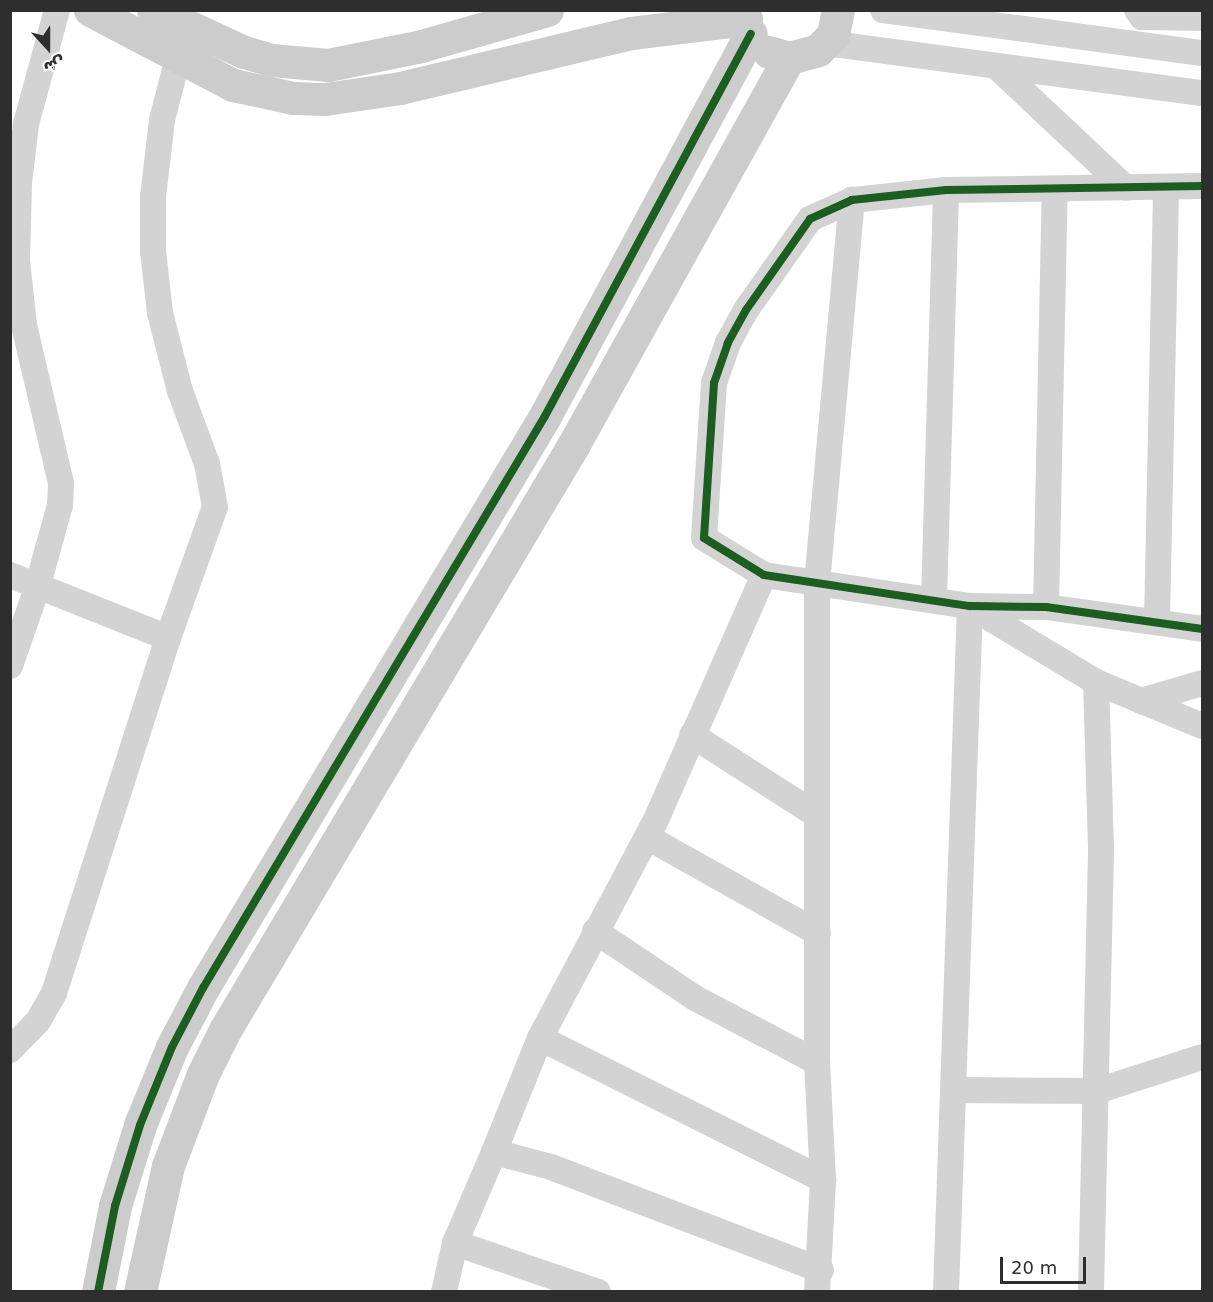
<!DOCTYPE html>
<meta charset="utf-8">
<style>
body{margin:0}
#map{position:relative;width:1213px;height:1302px;overflow:hidden;background:#fff;font-family:"DejaVu Sans","Noto Sans Arabic",sans-serif}
div>[style]{position:absolute}
.street>*{height:26px;margin:-13px;padding:0 13px;transform-origin:13px;border-radius:13px;background:#d3d3d3}
.secondary>*{height:33px;margin:-16.5px;padding:0 16.5px;transform-origin:16.5px;border-radius:16.5px;background:#ccc}
.cycleway>*{height:8px;margin:-4px;padding:0 4px;transform-origin:4px;border-radius:4px;background:#1b5e20}
span{translate:-50% -50%;white-space:nowrap;text-align:center;line-height:1.15;-webkit-text-stroke:6px #fff;paint-order:stroke}
.frame{position:absolute;inset:0;border:12px solid #2e2e2e;pointer-events:none}
.north{position:absolute;left:18px;top:18px;width:60px;height:60px;-webkit-text-stroke:4px #fff;paint-order:stroke;rotate:159deg;font-size:16px;font-weight:700;line-height:24px;text-align:center;color:#2e2e2e}
.north::after{content:'';display:block;margin:auto;width:21px;height:27px;background:#2e2e2e;clip-path:polygon(50% 0,100% 100%,50% 72%,0 100%)}
.scale{position:absolute;left:1000px;top:1257px;width:86px;height:27px;box-sizing:border-box;border:3px solid #2e2e2e;border-top:0;padding-left:8px;font-size:18px;line-height:21px;white-space:nowrap;color:#2e2e2e;-webkit-text-stroke:4px #fff;paint-order:stroke}
</style>
<div id="map">
<div class="street">
<div style="left:883px;top:10px;width:322px;rotate:7.7deg"></div>
<div style="left:1137px;top:10px;width:9px;rotate:54deg"></div>
<div style="left:1142px;top:17px;width:60px;rotate:1deg"></div>
<div style="left:826px;top:43px;width:379px;rotate:7.6deg"></div>
<div style="left:998px;top:68px;width:175px;rotate:43.2deg"></div>
<div style="left:1202px;top:186px;width:256px;rotate:179.1deg"></div>
<div style="left:946px;top:190px;width:95px;rotate:173.9deg"></div>
<div style="left:852px;top:200px;width:46px;rotate:155.7deg"></div>
<div style="left:810px;top:219px;width:111px;rotate:125.1deg"></div>
<div style="left:746px;top:310px;width:38px;rotate:119deg"></div>
<div style="left:728px;top:343px;width:42px;rotate:109.3deg"></div>
<div style="left:714px;top:383px;width:155px;rotate:93.7deg"></div>
<div style="left:704px;top:538px;width:70px;rotate:31.7deg"></div>
<div style="left:764px;top:575px;width:208px;rotate:8.6deg"></div>
<div style="left:970px;top:606px;width:76px;rotate:0.8deg"></div>
<div style="left:1046px;top:607px;width:158px;rotate:8deg"></div>
<div style="left:10px;top:575px;width:170px;rotate:21.7deg"></div>
<div style="left:934px;top:599px;width:409px;rotate:-88.3deg"></div>
<div style="left:1046px;top:607px;width:418px;rotate:-88.8deg"></div>
<div style="left:1157px;top:622px;width:435px;rotate:-88.8deg"></div>
<div style="left:10px;top:666px;width:83px;rotate:-70.9deg"></div>
<div style="left:37px;top:588px;width:86px;rotate:-74.5deg"></div>
<div style="left:60px;top:505px;width:22px;rotate:-87deg"></div>
<div style="left:61px;top:483px;width:162px;rotate:-103.2deg"></div>
<div style="left:24px;top:325px;width:64px;rotate:-96.2deg"></div>
<div style="left:17px;top:261px;width:78px;rotate:-88.5deg"></div>
<div style="left:19px;top:183px;width:59px;rotate:-83.2deg"></div>
<div style="left:26px;top:124px;width:118px;rotate:-74.8deg"></div>
<div style="left:1141px;top:701px;width:64px;rotate:-16.4deg"></div>
<div style="left:692px;top:735px;width:146px;rotate:32.7deg"></div>
<div style="left:647px;top:837px;width:196px;rotate:29.3deg"></div>
<div style="left:595px;top:931px;width:120px;rotate:33.8deg"></div>
<div style="left:695px;top:998px;width:138px;rotate:27.7deg"></div>
<div style="left:540px;top:1038px;width:317px;rotate:26.6deg"></div>
<div style="left:10px;top:1050px;width:40px;rotate:-46deg"></div>
<div style="left:38px;top:1021px;width:32px;rotate:-60deg"></div>
<div style="left:54px;top:993px;width:373px;rotate:-72.2deg"></div>
<div style="left:168px;top:638px;width:139px;rotate:-70.3deg"></div>
<div style="left:215px;top:507px;width:44px;rotate:-100.5deg"></div>
<div style="left:207px;top:464px;width:78px;rotate:-110.3deg"></div>
<div style="left:180px;top:391px;width:81px;rotate:-104.4deg"></div>
<div style="left:160px;top:313px;width:62px;rotate:-96.4deg"></div>
<div style="left:153px;top:251px;width:54px;rotate:-90deg"></div>
<div style="left:153px;top:197px;width:78px;rotate:-83.3deg"></div>
<div style="left:162px;top:120px;width:64px;rotate:-75.5deg"></div>
<div style="left:956px;top:1090px;width:141px;rotate:0.4deg"></div>
<div style="left:1097px;top:1091px;width:110px;rotate:-17.9deg"></div>
<div style="left:494px;top:1152px;width:123px;rotate:-68deg"></div>
<div style="left:540px;top:1038px;width:245px;rotate:-62deg"></div>
<div style="left:655px;top:822px;width:270px;rotate:-66.2deg"></div>
<div style="left:455px;top:1243px;width:151px;rotate:18.9deg"></div>
<div style="left:444px;top:1292px;width:50px;rotate:-77.3deg"></div>
<div style="left:455px;top:1243px;width:99px;rotate:-66.8deg"></div>
<div style="left:494px;top:1152px;width:59px;rotate:14.7deg"></div>
<div style="left:551px;top:1167px;width:289px;rotate:20.9deg"></div>
<div style="left:817px;top:1292px;width:112px;rotate:-86.9deg"></div>
<div style="left:823px;top:1180px;width:118px;rotate:-92.9deg"></div>
<div style="left:817px;top:1062px;width:479px;rotate:-90deg"></div>
<div style="left:817px;top:583px;width:385px;rotate:-84.8deg"></div>
<div style="left:946px;top:1292px;width:686px;rotate:-88deg"></div>
<div style="left:970px;top:606px;width:147px;rotate:31.1deg"></div>
<div style="left:1096px;top:682px;width:115px;rotate:22.5deg"></div>
<div style="left:1091px;top:1292px;width:444px;rotate:-88.7deg"></div>
<div style="left:1101px;top:848px;width:166px;rotate:-91.7deg"></div>
</div>
<div class="secondary">
<div style="left:90px;top:10px;width:161px;rotate:27.7deg"></div>
<div style="left:233px;top:85px;width:61px;rotate:12.2deg"></div>
<div style="left:293px;top:98px;width:32px;rotate:2deg"></div>
<div style="left:325px;top:99px;width:76px;rotate:-8.3deg"></div>
<div style="left:400px;top:88px;width:237px;rotate:-13.4deg"></div>
<div style="left:631px;top:33px;width:116px;rotate:-6.9deg"></div>
<div style="left:153px;top:10px;width:100px;rotate:24.8deg"></div>
<div style="left:244px;top:52px;width:29px;rotate:16deg"></div>
<div style="left:272px;top:60px;width:56px;rotate:5.1deg"></div>
<div style="left:328px;top:65px;width:95px;rotate:-11.5deg"></div>
<div style="left:421px;top:46px;width:131px;rotate:-15.9deg"></div>
<div style="left:769px;top:52px;width:21px;rotate:17deg"></div>
<div style="left:789px;top:58px;width:30px;rotate:-15deg"></div>
<div style="left:818px;top:50px;width:21px;rotate:-45deg"></div>
<div style="left:833px;top:35px;width:25px;rotate:-79deg"></div>
<div style="left:98px;top:1292px;width:88px;rotate:-78.8deg"></div>
<div style="left:115px;top:1206px;width:85px;rotate:-72.8deg"></div>
<div style="left:140px;top:1125px;width:84px;rotate:-67.7deg"></div>
<div style="left:172px;top:1047px;width:67px;rotate:-62.3deg"></div>
<div style="left:203px;top:988px;width:666px;rotate:-59.12deg"></div>
<div style="left:545px;top:416px;width:434px;rotate:-61.7deg"></div>
<div style="left:140px;top:1292px;width:129px;rotate:-77.5deg"></div>
<div style="left:168px;top:1166px;width:98px;rotate:-69.2deg"></div>
<div style="left:203px;top:1074px;width:49px;rotate:-63.4deg"></div>
<div style="left:225px;top:1030px;width:682px;rotate:-59.22deg"></div>
<div style="left:574px;top:444px;width:442px;rotate:-60.9deg"></div>
</div>
<div class="cycleway">
<div style="left:1202px;top:186px;width:256px;rotate:179.1deg"></div>
<div style="left:946px;top:190px;width:95px;rotate:173.9deg"></div>
<div style="left:852px;top:200px;width:46px;rotate:155.7deg"></div>
<div style="left:810px;top:219px;width:111px;rotate:125.1deg"></div>
<div style="left:746px;top:310px;width:38px;rotate:119deg"></div>
<div style="left:728px;top:343px;width:42px;rotate:109.3deg"></div>
<div style="left:714px;top:383px;width:155px;rotate:93.7deg"></div>
<div style="left:704px;top:538px;width:70px;rotate:31.7deg"></div>
<div style="left:764px;top:575px;width:208px;rotate:8.6deg"></div>
<div style="left:970px;top:606px;width:76px;rotate:0.8deg"></div>
<div style="left:1046px;top:607px;width:158px;rotate:8deg"></div>
<div style="left:98px;top:1292px;width:88px;rotate:-78.8deg"></div>
<div style="left:115px;top:1206px;width:85px;rotate:-72.8deg"></div>
<div style="left:140px;top:1125px;width:84px;rotate:-67.7deg"></div>
<div style="left:172px;top:1047px;width:67px;rotate:-62.3deg"></div>
<div style="left:203px;top:988px;width:666px;rotate:-59.12deg"></div>
<div style="left:545px;top:416px;width:434px;rotate:-61.7deg"></div>
</div>
<div class="frame"></div>
<div class="north">ش</div>
<div class="scale">20 m</div>
</div>
